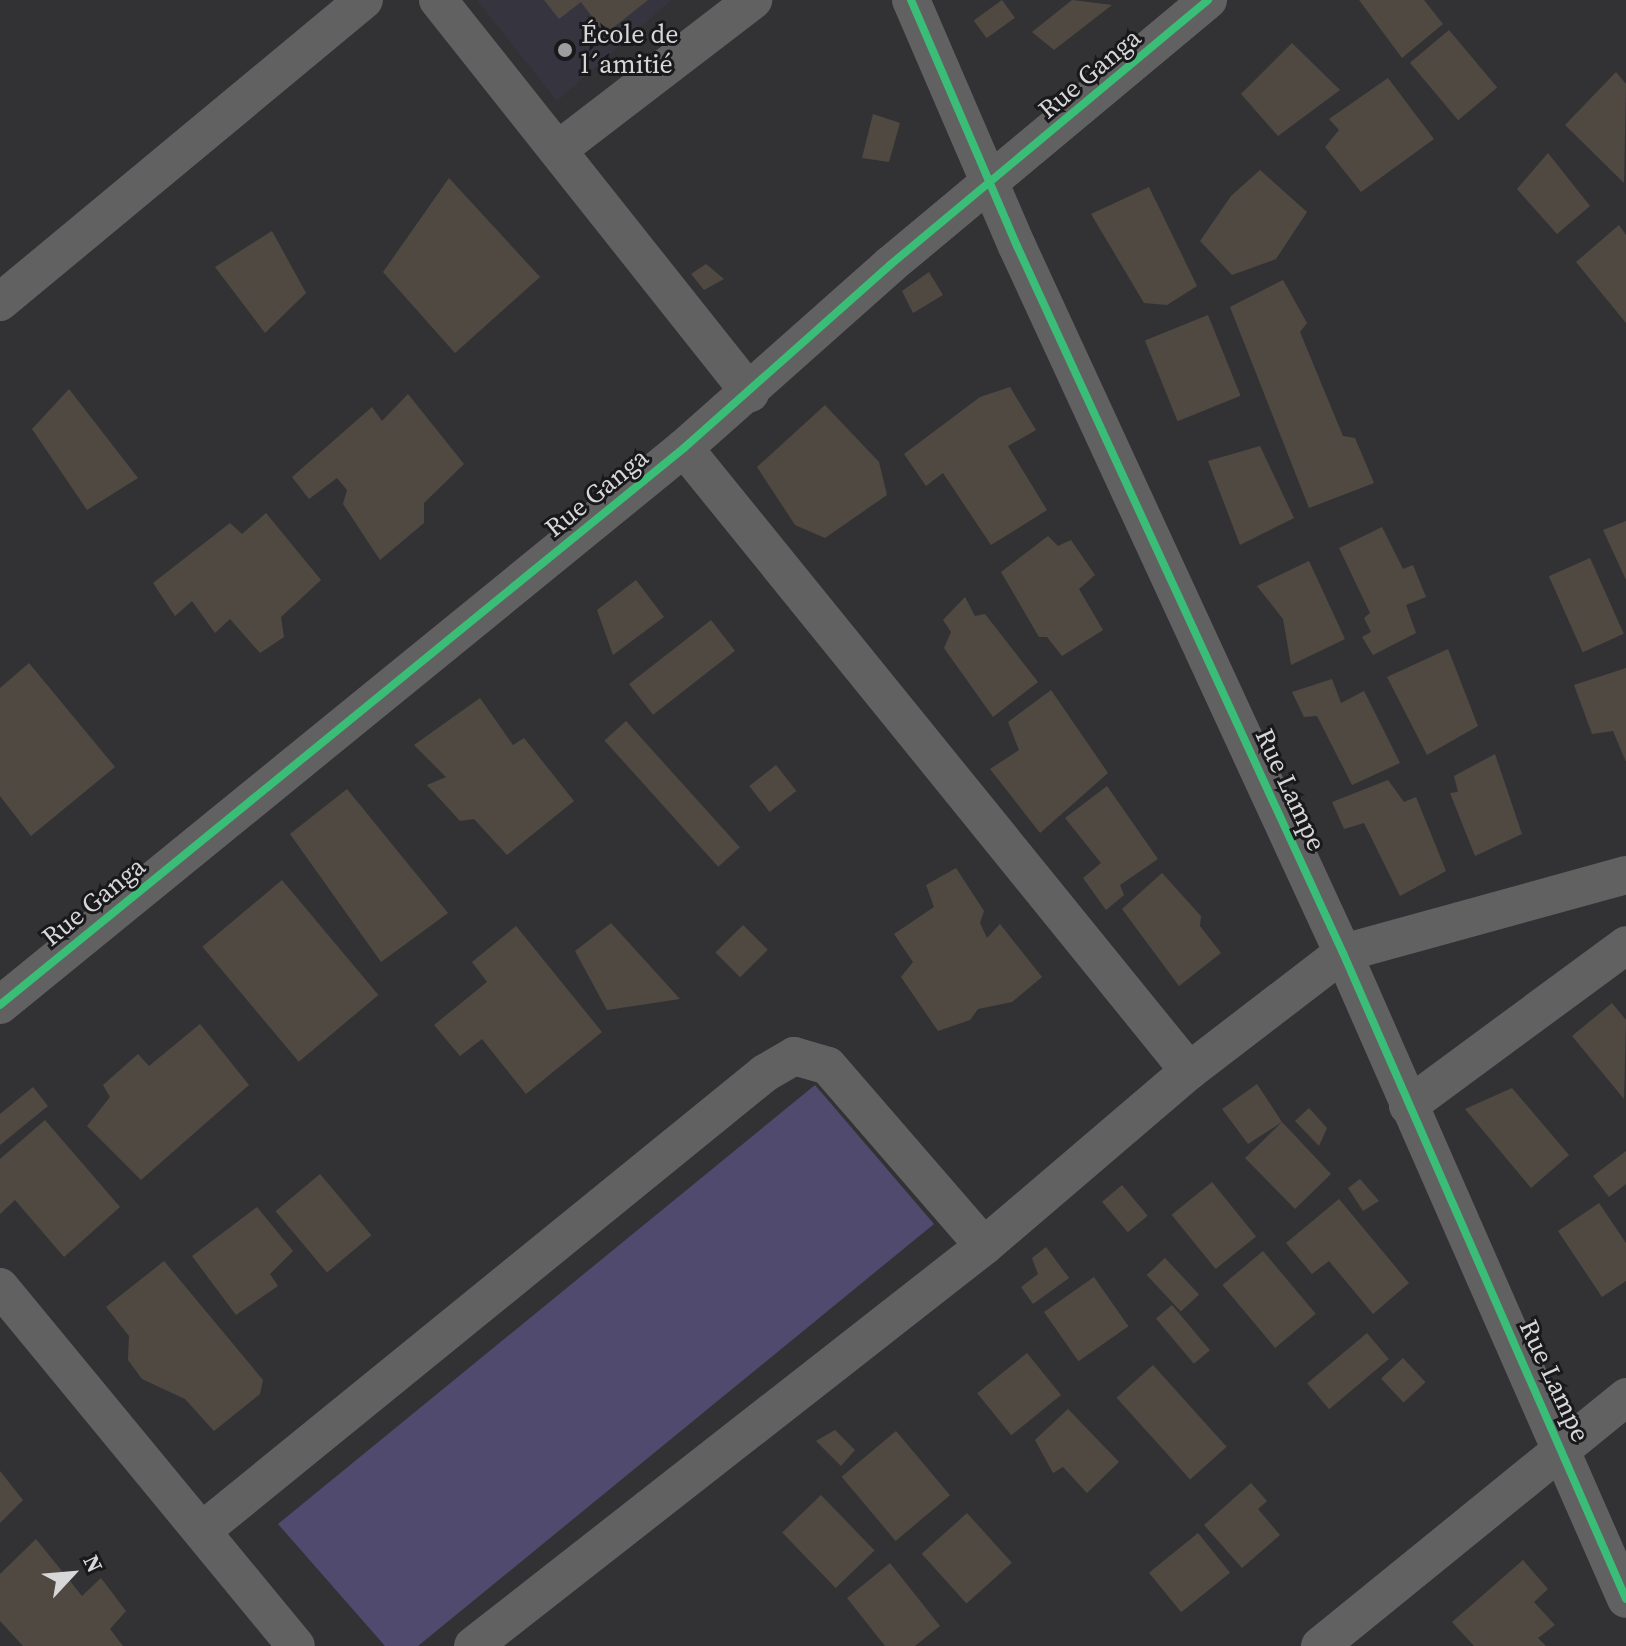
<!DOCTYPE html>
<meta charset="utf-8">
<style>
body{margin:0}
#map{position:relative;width:1626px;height:1646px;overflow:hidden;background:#323235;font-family:"Source Serif 4",serif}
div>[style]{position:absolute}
.built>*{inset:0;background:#36353f}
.green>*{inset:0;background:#4f4a6e}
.building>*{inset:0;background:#504942;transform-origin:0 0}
.street>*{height:38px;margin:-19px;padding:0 19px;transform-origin:19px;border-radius:19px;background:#616162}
.cycleway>*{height:8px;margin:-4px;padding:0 4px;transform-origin:4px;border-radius:4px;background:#3abd76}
.dots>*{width:22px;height:22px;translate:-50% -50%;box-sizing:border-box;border:4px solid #19191b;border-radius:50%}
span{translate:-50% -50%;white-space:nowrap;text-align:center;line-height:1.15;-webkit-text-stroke:6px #19191b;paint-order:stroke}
.poi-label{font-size:26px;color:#d7d7da}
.left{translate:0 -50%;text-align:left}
.street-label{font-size:26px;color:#d7d7da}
.north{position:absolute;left:32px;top:1534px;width:80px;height:80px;-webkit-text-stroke:6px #19191b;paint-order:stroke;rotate:64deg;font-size:22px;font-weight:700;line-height:32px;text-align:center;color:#d7d7da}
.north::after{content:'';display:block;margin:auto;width:28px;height:36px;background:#d7d7da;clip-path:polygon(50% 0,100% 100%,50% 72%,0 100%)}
</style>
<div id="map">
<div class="built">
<div style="clip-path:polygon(477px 0,671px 0,557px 101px)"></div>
</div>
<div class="green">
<div style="clip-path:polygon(815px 1085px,934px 1224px,418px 1646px,385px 1646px,278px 1524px)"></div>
</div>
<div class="building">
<div style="clip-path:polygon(544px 0,648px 0,605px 34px,581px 2px,559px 19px)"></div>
<div style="left:1002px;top:0;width:22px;height:35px;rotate:54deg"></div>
<div style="clip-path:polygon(1072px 0,1112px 5px,1054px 50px,1032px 32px)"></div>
<div style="clip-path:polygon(1359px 0,1424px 0,1443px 24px,1402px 58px)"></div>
<div style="left:1449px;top:30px;width:75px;height:51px;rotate:50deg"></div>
<div style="clip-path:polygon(1292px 43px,1340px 90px,1278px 136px,1241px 94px)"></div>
<div style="clip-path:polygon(1616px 72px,1626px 84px,1624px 183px,1565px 125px)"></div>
<div style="clip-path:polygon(1388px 78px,1434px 139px,1361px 192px,1325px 147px,1339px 130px,1329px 119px)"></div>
<div style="clip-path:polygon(873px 114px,900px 123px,889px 162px,862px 158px)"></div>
<div style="clip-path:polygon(1548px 153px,1590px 206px,1557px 234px,1517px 189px)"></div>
<div style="clip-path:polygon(1260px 170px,1307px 212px,1276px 259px,1232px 275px,1200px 241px,1231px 196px)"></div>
<div style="clip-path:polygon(449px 178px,540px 277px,455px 353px,383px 272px)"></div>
<div style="clip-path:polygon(1149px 187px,1197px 286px,1167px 305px,1144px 303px,1091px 214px)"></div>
<div style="clip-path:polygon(1619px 225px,1626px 235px,1626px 323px,1576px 262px)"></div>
<div style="clip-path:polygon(272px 231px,306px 293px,265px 333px,215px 267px)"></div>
<div style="clip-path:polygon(706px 264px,724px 279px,704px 290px,691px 274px)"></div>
<div style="clip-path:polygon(929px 272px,943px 295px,913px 313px,902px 291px)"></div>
<div style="clip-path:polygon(1283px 280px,1307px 323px,1300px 332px,1343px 436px,1355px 438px,1374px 483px,1309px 508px,1230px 307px)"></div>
<div style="left:1208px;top:315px;width:87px;height:68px;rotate:68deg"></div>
<div style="clip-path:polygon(1010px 387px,1036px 430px,1008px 446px,1047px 510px,991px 545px,943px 473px,926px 486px,904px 454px,980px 397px)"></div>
<div style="clip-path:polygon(69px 389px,138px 478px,87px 510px,32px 429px)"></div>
<div style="clip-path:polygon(408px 394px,464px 464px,424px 503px,424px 523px,380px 560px,343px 504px,347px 490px,337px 478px,309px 499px,292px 477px,372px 407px,382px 421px)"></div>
<div style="clip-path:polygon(825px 405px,879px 462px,887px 495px,825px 538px,795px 525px,757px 467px)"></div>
<div style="clip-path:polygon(1260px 446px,1294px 518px,1240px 545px,1208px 461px)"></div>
<div style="clip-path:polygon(266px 513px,321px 580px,281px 617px,284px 637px,260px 653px,230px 619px,215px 633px,192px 601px,175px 616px,153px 583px,230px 523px,242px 534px)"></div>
<div style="clip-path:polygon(1626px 521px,1626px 580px,1603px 530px)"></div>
<div style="clip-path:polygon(1382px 527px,1403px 569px,1413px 565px,1426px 597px,1406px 605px,1416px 633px,1373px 655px,1362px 637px,1371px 632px,1364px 618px,1370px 613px,1339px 548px)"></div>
<div style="clip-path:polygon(1048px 536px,1058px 546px,1071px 540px,1095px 575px,1079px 589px,1103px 630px,1062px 656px,1047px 637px,1039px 637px,1001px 572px)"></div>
<div style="left:1590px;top:558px;width:83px;height:45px;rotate:66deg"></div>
<div style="clip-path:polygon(1309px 561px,1345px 639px,1291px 665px,1283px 619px,1257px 586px)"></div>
<div style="clip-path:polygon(636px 580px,664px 617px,613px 655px,597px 610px)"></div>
<div style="clip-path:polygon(965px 597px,975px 616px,985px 614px,1038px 682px,993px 717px,944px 648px,951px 632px,943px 620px)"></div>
<div style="left:711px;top:620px;width:39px;height:104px;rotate:52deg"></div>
<div style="clip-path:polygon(1448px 649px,1478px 726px,1427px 755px,1387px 677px)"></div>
<div style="clip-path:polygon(29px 663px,115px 767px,31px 836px,0 796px,0 688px)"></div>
<div style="clip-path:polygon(1626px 668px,1626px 762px,1613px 731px,1592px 734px,1574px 685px)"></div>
<div style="clip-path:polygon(1332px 679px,1341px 703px,1364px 691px,1400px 763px,1352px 785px,1317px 716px,1304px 717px,1292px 692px)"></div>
<div style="clip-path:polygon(1051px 690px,1108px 773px,1040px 833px,990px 769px,1019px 750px,1008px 722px)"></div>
<div style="clip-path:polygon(480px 698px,513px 745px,524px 738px,574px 801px,507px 855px,474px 819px,460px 821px,427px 785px,446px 777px,414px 745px)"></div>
<div style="left:626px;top:721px;width:170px;height:29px;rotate:48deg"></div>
<div style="clip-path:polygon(1495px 754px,1522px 834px,1475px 856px,1450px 793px,1458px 792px,1454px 776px)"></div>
<div style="left:776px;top:765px;width:33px;height:34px;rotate:52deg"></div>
<div style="clip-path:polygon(1388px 780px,1404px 802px,1416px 797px,1446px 871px,1400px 896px,1364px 823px,1344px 829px,1332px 802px)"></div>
<div style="clip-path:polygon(1107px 786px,1158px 859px,1120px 885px,1124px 895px,1106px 910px,1083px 878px,1101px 863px,1065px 818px)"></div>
<div style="clip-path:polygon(347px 789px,448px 913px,381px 962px,290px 834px)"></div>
<div style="clip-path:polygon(956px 868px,984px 911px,980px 923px,987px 938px,1000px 924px,1042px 977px,1012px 1002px,978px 1009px,970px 1020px,938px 1031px,901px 977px,913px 962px,894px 934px,934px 907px,926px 885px)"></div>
<div style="clip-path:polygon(1162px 873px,1201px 916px,1200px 926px,1221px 953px,1179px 986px,1122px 909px)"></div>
<div style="left:282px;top:880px;width:150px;height:104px;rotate:50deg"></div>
<div style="clip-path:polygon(611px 923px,680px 999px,607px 1010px,575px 951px)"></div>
<div style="left:743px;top:925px;width:35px;height:39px;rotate:45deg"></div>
<div style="clip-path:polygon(516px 926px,602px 1032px,526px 1094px,482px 1039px,460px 1056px,434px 1025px,487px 982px,472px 962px)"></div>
<div style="clip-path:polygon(1612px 1003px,1626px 1020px,1624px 1099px,1572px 1036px)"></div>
<div style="clip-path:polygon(200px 1024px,249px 1085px,141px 1180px,87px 1126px,110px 1097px,103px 1085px,138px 1054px,149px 1066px)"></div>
<div style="clip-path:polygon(1257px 1084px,1282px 1122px,1331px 1174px,1295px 1209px,1245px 1158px,1282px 1122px,1248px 1144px,1222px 1109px)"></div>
<div style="clip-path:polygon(33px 1087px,48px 1106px,0 1145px,0 1114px)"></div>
<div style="clip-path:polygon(1512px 1088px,1569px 1155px,1531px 1188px,1465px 1109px)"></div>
<div style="clip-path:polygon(1309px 1108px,1327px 1128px,1319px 1146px,1295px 1121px)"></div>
<div style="clip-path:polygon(45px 1120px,120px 1207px,64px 1257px,15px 1200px,0 1214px,0 1159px)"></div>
<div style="clip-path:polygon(1626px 1151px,1626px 1184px,1609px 1197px,1593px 1176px)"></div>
<div style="left:320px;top:1174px;width:80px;height:58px;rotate:50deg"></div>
<div style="clip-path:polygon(1360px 1179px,1379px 1201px,1363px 1211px,1348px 1188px)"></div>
<div style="left:1212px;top:1182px;width:70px;height:52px;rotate:51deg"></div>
<div style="left:1122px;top:1185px;width:40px;height:26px;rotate:50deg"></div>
<div style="clip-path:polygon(1339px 1199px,1409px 1283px,1373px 1314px,1329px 1261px,1312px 1274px,1286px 1243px)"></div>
<div style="clip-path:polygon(1599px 1203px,1626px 1243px,1626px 1281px,1602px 1297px,1558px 1231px)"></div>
<div style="clip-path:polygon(257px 1207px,293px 1251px,270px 1274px,278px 1286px,236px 1315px,192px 1256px)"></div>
<div style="clip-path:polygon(1046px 1247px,1069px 1278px,1033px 1304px,1021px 1287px,1038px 1274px,1032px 1258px)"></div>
<div style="left:1263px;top:1251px;width:82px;height:53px;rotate:50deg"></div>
<div style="left:1165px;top:1258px;width:50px;height:25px;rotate:47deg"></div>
<div style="clip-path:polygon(164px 1261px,263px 1380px,260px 1394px,214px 1431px,185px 1399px,142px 1379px,128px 1360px,129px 1336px,106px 1307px)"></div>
<div style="left:1094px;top:1277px;width:60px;height:61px;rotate:55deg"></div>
<div style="left:1172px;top:1305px;width:59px;height:21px;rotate:50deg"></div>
<div style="left:1367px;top:1333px;width:34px;height:78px;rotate:50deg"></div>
<div style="left:1027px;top:1353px;width:54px;height:64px;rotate:51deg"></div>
<div style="left:1403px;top:1358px;width:33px;height:30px;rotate:47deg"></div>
<div style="left:1153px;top:1365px;width:110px;height:49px;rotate:48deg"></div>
<div style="clip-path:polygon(1068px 1409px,1119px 1462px,1087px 1493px,1063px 1467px,1053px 1473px,1035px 1440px)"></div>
<div style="clip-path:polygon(835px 1430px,855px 1450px,841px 1466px,816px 1441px)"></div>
<div style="left:896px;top:1431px;width:84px;height:71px;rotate:50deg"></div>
<div style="clip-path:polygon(0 1471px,23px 1500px,0 1523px)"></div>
<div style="clip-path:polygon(1251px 1483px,1267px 1501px,1258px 1509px,1280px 1535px,1242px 1568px,1204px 1525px)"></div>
<div style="left:821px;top:1495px;width:77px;height:54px;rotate:46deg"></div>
<div style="left:967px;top:1513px;width:67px;height:61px;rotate:48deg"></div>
<div style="left:1198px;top:1533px;width:51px;height:63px;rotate:51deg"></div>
<div style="clip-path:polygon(36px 1539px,82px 1596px,101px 1578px,126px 1611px,110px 1629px,123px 1646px,23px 1646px,0 1621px,0 1574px)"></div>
<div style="clip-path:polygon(1523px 1560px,1548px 1589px,1534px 1602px,1555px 1625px,1538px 1638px,1546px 1646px,1474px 1646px,1452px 1622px)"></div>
<div style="clip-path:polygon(890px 1563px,940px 1626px,915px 1646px,885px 1646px,847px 1598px)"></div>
</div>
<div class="street">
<div style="left:438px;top:0;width:502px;rotate:51.55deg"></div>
<div style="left:911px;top:0;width:268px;rotate:66.7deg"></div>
<div style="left:1017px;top:246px;width:779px;rotate:65.25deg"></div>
<div style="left:1343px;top:953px;width:705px;rotate:66.34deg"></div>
<div style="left:559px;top:149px;width:245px;rotate:-37.5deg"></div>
<div style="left:0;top:302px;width:473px;rotate:-39.7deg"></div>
<div style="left:684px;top:448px;width:802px;rotate:50.97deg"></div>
<div style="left:0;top:1005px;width:882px;rotate:-39.16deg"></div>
<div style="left:684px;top:448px;width:276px;rotate:-41.6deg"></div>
<div style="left:890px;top:265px;width:414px;rotate:-39.8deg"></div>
<div style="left:1408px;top:1106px;width:271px;rotate:-36.4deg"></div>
<div style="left:0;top:1287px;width:465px;rotate:50.5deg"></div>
<div style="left:203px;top:1530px;width:724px;rotate:-39.12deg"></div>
<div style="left:765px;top:1073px;width:34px;rotate:-30deg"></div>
<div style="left:794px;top:1056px;width:35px;rotate:16deg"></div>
<div style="left:828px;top:1066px;width:238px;rotate:49.1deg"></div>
<div style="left:473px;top:1646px;width:649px;rotate:-38.05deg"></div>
<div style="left:984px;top:1246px;width:270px;rotate:-40.5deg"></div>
<div style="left:1189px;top:1071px;width:194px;rotate:-37.5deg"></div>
<div style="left:1343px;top:953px;width:294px;rotate:-15.4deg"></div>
<div style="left:1320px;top:1646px;width:395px;rotate:-39.1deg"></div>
</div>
<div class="cycleway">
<div style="left:911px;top:0;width:268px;rotate:66.7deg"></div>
<div style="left:1017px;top:246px;width:779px;rotate:65.25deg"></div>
<div style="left:1343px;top:953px;width:705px;rotate:66.34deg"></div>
<div style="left:0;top:1005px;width:882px;rotate:-39.16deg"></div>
<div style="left:684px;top:448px;width:276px;rotate:-41.6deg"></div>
<div style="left:890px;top:265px;width:414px;rotate:-39.8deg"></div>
</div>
<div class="dots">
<div style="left:565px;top:50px;background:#9d9da0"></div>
</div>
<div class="poi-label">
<span class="left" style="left:581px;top:50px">École de<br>l´amitié</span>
</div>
<div class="street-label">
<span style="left:1090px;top:74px;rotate:-40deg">Rue Ganga</span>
<span style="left:597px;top:493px;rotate:-39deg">Rue Ganga</span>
<span style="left:1290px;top:790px;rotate:65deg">Rue Lampe</span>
<span style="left:94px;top:902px;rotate:-39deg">Rue Ganga</span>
<span style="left:1554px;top:1381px;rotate:65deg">Rue Lampe</span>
</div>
<div class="north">N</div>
</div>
